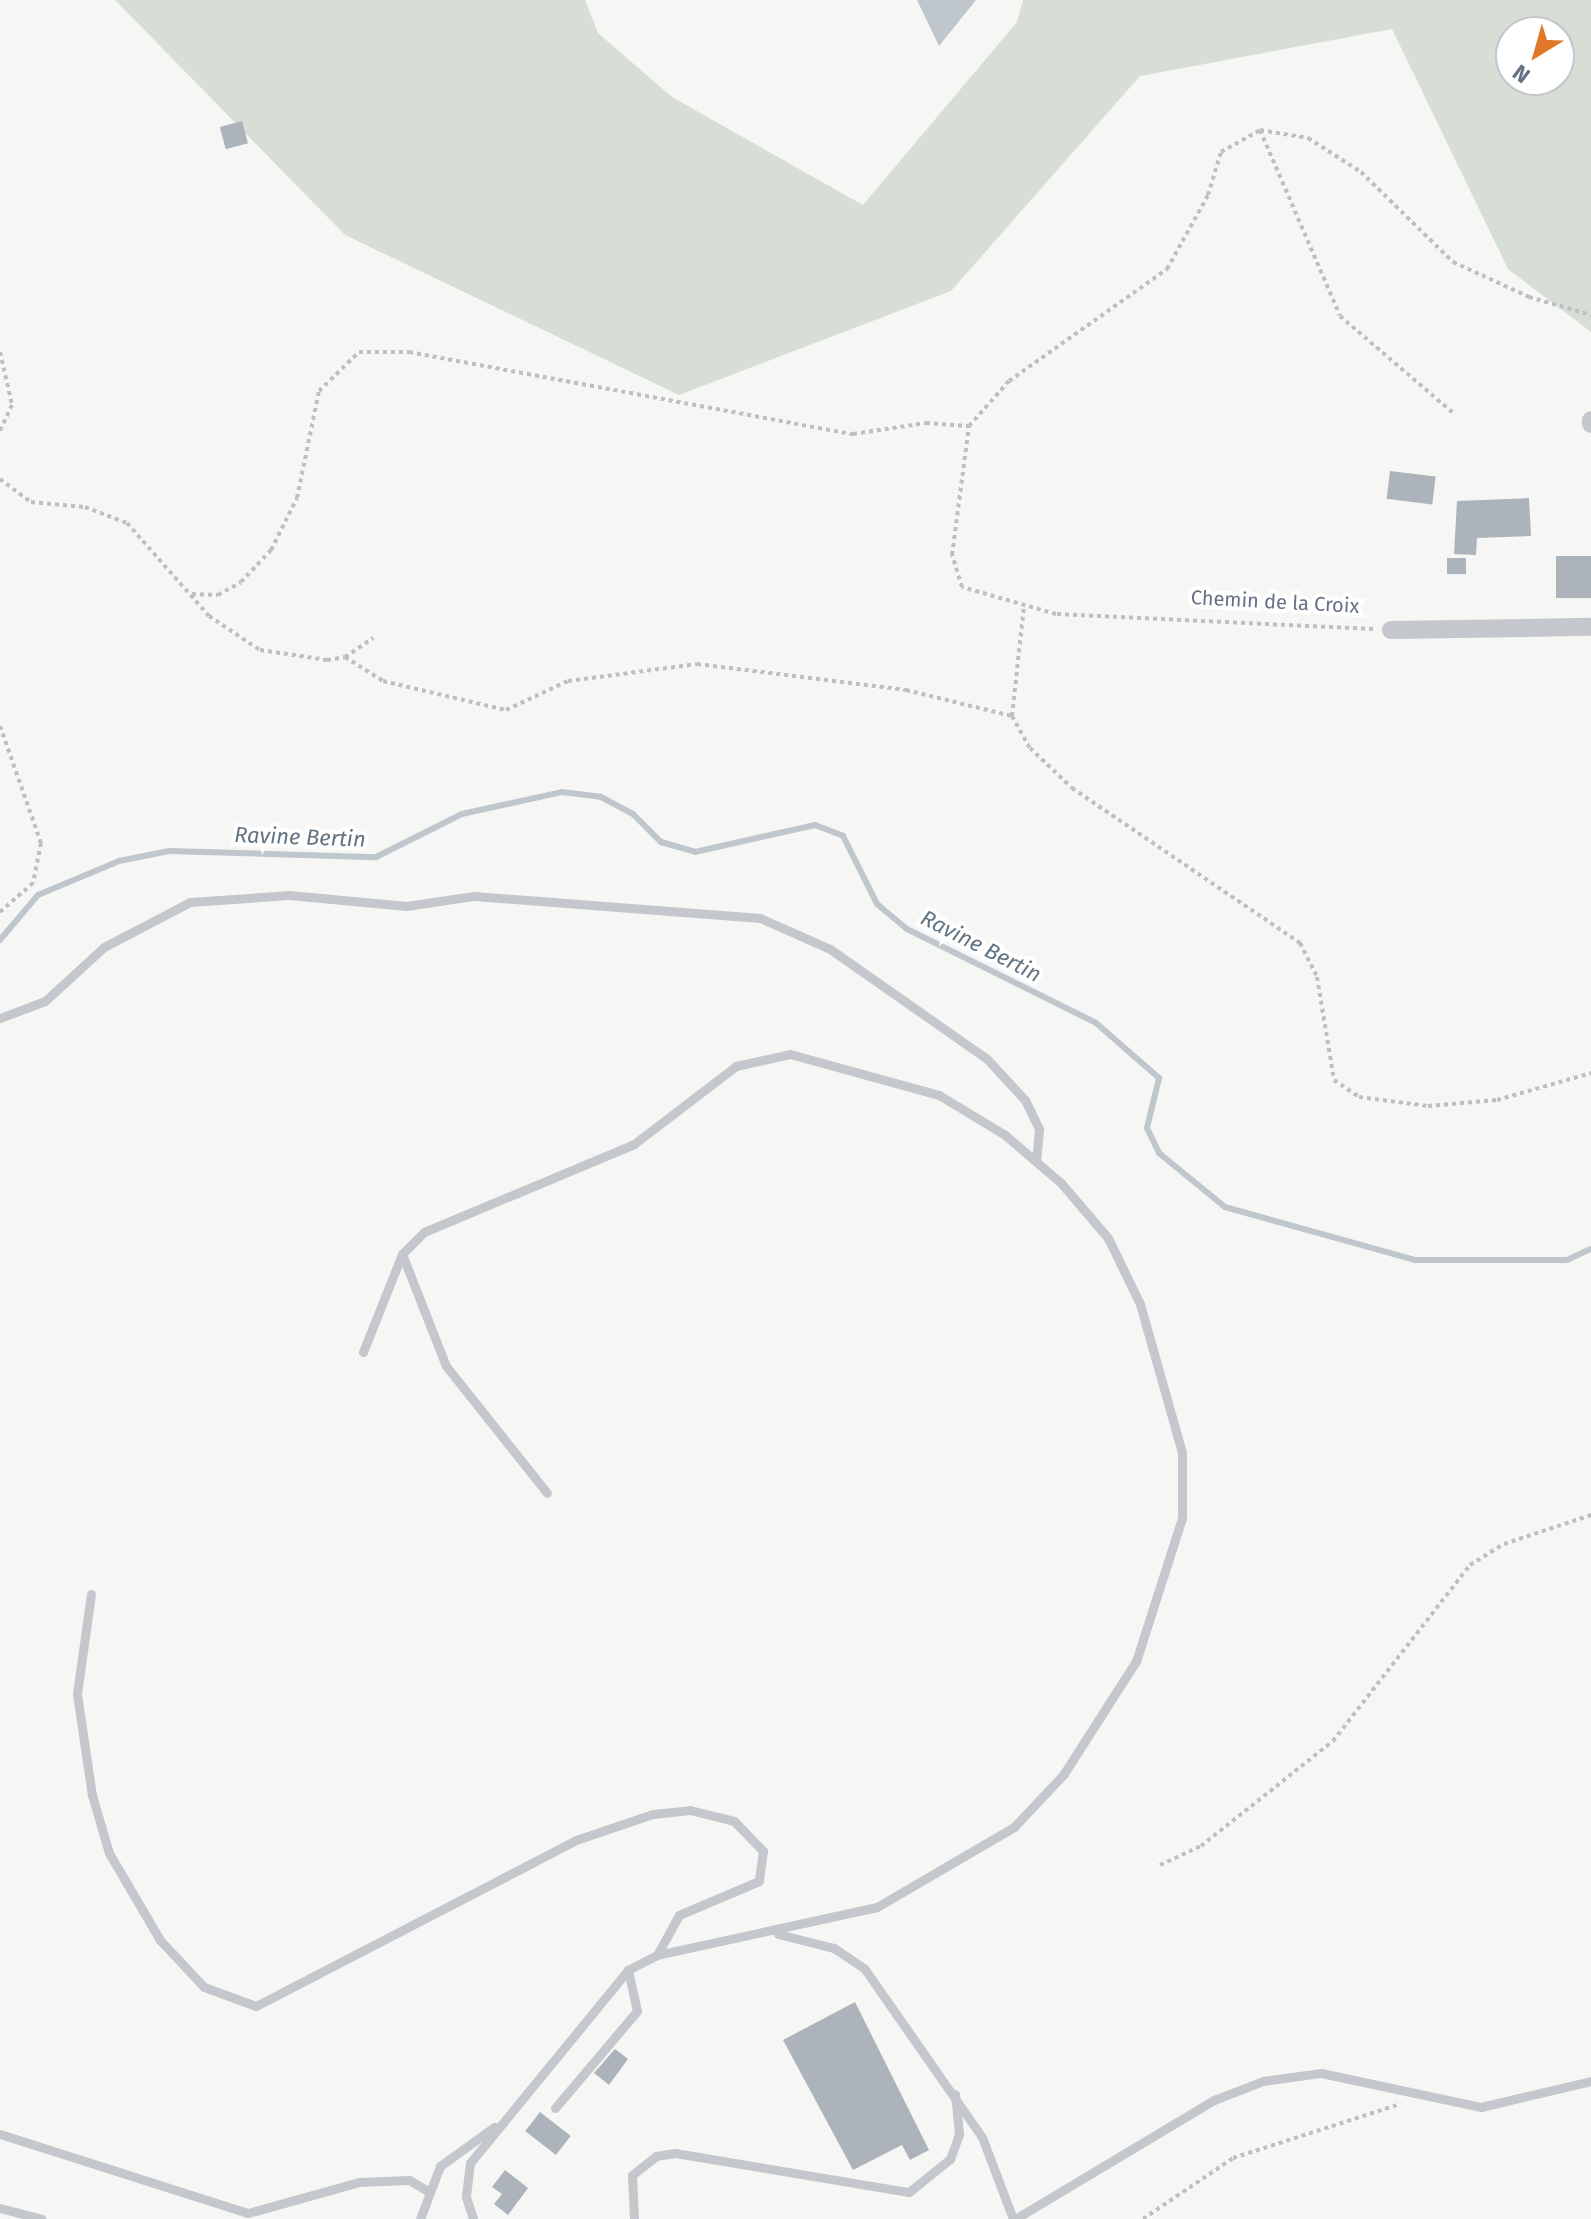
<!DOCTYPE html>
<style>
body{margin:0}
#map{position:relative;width:1591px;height:2219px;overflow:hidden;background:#f6f7f4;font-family:"Fira Sans",sans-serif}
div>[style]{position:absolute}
.green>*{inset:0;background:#d7ded5}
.water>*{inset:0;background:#bfc7cd}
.stream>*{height:6px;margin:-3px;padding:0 3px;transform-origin:3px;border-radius:3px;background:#bfc7cd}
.building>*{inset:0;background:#adb3ba;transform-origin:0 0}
.path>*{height:4px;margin-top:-2px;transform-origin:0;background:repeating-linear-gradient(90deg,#bebfc2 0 4px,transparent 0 8px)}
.lane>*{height:9px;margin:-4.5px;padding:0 4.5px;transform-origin:4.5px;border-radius:4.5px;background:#c4c7cb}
.street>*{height:18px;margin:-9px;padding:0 9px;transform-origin:9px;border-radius:9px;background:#c4c7cb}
span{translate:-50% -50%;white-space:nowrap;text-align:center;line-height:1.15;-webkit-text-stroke:8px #fff;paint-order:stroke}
.street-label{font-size:20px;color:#667185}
.water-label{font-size:22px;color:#627381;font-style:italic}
.north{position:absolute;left:1495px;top:16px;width:80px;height:80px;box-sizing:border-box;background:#fff;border:2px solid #c2c6ce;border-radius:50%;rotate:217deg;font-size:22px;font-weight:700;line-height:32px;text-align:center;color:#667185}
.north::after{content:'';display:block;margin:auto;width:28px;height:36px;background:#e27729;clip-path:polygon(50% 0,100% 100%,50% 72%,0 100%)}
</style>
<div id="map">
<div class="green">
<div style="clip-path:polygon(evenodd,115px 0,585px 0,598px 33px,672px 97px,863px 205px,1017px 22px,1023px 0,1591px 0,1591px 332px,1508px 269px,1392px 29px,1140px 76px,951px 291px,679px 395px,345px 235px,115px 0,1511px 32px,1559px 32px,1559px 80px,1511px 80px,1511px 32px)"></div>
</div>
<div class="water">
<div style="clip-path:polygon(917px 0,976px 0,939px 46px)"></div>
</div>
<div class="stream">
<div style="left:0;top:940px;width:59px;rotate:-49.8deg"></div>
<div style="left:38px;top:895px;width:88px;rotate:-22.8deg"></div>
<div style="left:119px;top:861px;width:51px;rotate:-11.3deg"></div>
<div style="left:169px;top:851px;width:207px;rotate:1.7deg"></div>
<div style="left:376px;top:857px;width:96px;rotate:-26.6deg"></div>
<div style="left:462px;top:814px;width:102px;rotate:-12.4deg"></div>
<div style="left:562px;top:792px;width:39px;rotate:7deg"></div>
<div style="left:601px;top:797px;width:36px;rotate:28deg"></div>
<div style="left:633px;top:814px;width:40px;rotate:45deg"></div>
<div style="left:661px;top:842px;width:35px;rotate:16deg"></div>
<div style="left:695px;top:852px;width:123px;rotate:-12.7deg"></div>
<div style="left:815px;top:825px;width:30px;rotate:21deg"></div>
<div style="left:843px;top:836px;width:76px;rotate:63.4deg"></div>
<div style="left:877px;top:904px;width:39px;rotate:40deg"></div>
<div style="left:907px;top:929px;width:211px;rotate:26.4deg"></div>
<div style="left:1096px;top:1023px;width:84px;rotate:41.1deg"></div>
<div style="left:1159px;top:1078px;width:51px;rotate:103.5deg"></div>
<div style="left:1147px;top:1128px;width:28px;rotate:64deg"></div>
<div style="left:1159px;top:1153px;width:85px;rotate:39.3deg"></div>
<div style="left:1225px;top:1207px;width:197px;rotate:15.6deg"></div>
<div style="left:1415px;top:1260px;width:152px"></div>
<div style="left:1567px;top:1260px;width:26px;rotate:-25deg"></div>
</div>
<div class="building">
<div style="left:242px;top:121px;width:23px;height:23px;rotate:75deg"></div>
<div style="left:1390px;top:471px;width:46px;height:28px;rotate:7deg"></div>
<div style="clip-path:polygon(1529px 498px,1531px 536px,1477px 538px,1476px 555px,1454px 554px,1457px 501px)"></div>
<div style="left:1591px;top:556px;width:42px;height:35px;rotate:90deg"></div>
<div style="left:1447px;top:558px;width:19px;height:16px"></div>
<div style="clip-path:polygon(855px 2002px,929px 2150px,910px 2160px,902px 2145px,853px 2170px,783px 2040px)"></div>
<div style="clip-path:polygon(615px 2049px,628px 2059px,609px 2085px,594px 2073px)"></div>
<div style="left:540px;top:2112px;width:39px;height:24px;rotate:38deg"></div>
<div style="clip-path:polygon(505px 2170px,528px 2188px,508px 2215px,494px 2204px,502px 2194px,492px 2187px)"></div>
</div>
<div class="path">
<div style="left:1260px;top:130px;width:202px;rotate:66.7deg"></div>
<div style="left:1340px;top:316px;width:149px;rotate:40.6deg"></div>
<div style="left:0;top:352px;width:54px;rotate:77.2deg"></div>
<div style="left:12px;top:405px;width:29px;rotate:115deg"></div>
<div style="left:0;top:479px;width:39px;rotate:37deg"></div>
<div style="left:31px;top:502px;width:54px;rotate:5.3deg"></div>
<div style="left:85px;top:507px;width:45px;rotate:20.9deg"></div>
<div style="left:127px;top:523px;width:124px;rotate:48.6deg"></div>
<div style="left:209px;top:616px;width:61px;rotate:33.7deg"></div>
<div style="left:260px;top:650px;width:68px;rotate:8.5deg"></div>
<div style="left:327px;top:660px;width:18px;rotate:-9deg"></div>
<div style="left:345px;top:657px;width:34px;rotate:-34deg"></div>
<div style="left:192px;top:594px;width:26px;rotate:2deg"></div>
<div style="left:218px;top:595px;width:26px;rotate:-29deg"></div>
<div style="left:241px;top:582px;width:44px;rotate:-46.8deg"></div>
<div style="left:271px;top:550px;width:58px;rotate:-63.4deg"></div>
<div style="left:297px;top:498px;width:109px;rotate:-78.4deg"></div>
<div style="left:319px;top:391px;width:56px;rotate:-44.3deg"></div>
<div style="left:359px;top:352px;width:50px"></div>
<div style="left:409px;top:352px;width:452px;rotate:10.5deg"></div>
<div style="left:853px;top:434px;width:74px;rotate:-8.6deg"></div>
<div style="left:926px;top:423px;width:42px;rotate:4.1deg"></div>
<div style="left:1373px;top:629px;width:317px;rotate:-177.3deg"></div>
<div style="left:1056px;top:614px;width:98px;rotate:-164deg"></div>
<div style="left:962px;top:587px;width:34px;rotate:-107deg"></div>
<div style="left:952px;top:555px;width:130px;rotate:-82.5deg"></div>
<div style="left:969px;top:426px;width:60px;rotate:-48.4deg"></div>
<div style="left:1009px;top:381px;width:194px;rotate:-35.3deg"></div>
<div style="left:1167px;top:269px;width:85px;rotate:-61deg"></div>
<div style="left:1208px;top:195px;width:45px;rotate:-73.2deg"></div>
<div style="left:1221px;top:152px;width:45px;rotate:-29.4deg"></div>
<div style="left:1260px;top:130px;width:49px;rotate:9.5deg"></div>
<div style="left:1308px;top:138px;width:63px;rotate:32.7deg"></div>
<div style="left:1361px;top:172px;width:129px;rotate:44.4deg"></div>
<div style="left:1453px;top:262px;width:84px;rotate:24.7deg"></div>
<div style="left:1529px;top:297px;width:65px;rotate:16.2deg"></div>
<div style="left:345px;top:657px;width:45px;rotate:32.3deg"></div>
<div style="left:383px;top:681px;width:126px;rotate:13.3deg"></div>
<div style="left:506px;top:710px;width:68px;rotate:-25.1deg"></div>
<div style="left:568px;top:681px;width:130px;rotate:-7.5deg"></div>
<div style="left:697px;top:664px;width:211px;rotate:7.1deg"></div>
<div style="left:906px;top:690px;width:109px;rotate:13.8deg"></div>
<div style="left:1012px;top:716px;width:112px;rotate:-83.8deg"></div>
<div style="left:1012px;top:716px;width:37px;rotate:61deg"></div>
<div style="left:1030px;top:748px;width:58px;rotate:43.6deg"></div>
<div style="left:1072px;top:788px;width:276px;rotate:34.2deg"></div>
<div style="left:1300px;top:943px;width:38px;rotate:63deg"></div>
<div style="left:1317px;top:977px;width:104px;rotate:80.6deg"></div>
<div style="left:1334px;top:1080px;width:30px;rotate:34deg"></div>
<div style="left:1359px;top:1097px;width:70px;rotate:7.4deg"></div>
<div style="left:1428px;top:1106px;width:69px;rotate:-5deg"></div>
<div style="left:1497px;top:1100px;width:98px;rotate:-16deg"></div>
<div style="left:0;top:726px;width:124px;rotate:70.7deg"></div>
<div style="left:41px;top:843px;width:41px;rotate:101.3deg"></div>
<div style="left:33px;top:883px;width:44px;rotate:138.7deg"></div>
<div style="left:1160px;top:1865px;width:45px;rotate:-24.9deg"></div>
<div style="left:1201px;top:1846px;width:169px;rotate:-38.5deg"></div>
<div style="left:1333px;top:1741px;width:223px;rotate:-52.1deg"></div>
<div style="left:1470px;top:1565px;width:40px;rotate:-32deg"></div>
<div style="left:1504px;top:1544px;width:92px;rotate:-18.4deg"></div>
<div style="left:1143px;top:2219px;width:109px;rotate:-34.1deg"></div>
<div style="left:1233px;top:2158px;width:172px;rotate:-17.9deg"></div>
</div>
<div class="lane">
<div style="left:0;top:1018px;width:48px;rotate:-20.7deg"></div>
<div style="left:45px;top:1001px;width:80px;rotate:-42.5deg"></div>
<div style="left:104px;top:947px;width:97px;rotate:-27.6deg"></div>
<div style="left:190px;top:902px;width:99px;rotate:-4deg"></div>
<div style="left:289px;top:895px;width:118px;rotate:5.4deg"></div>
<div style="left:406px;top:906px;width:69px;rotate:-8.4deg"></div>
<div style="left:474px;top:896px;width:287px;rotate:4.4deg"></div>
<div style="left:760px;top:918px;width:77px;rotate:23.9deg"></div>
<div style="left:830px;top:949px;width:192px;rotate:35deg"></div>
<div style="left:987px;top:1059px;width:56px;rotate:47.2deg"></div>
<div style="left:1025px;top:1100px;width:32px;rotate:64deg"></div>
<div style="left:1039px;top:1129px;width:32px;rotate:95deg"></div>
<div style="left:402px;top:1254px;width:120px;rotate:68.6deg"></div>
<div style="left:446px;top:1366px;width:162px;rotate:51.5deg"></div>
<div style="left:363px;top:1352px;width:105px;rotate:-68.3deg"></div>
<div style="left:402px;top:1254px;width:31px;rotate:-45deg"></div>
<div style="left:424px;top:1232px;width:228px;rotate:-22.7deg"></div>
<div style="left:634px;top:1144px;width:128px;rotate:-37.4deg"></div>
<div style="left:736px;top:1066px;width:55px;rotate:-12.5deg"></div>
<div style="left:790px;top:1054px;width:155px;rotate:15.4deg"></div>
<div style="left:939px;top:1095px;width:77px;rotate:31.2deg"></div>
<div style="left:1005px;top:1135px;width:74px;rotate:40.6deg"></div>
<div style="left:1061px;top:1183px;width:72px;rotate:49.5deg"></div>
<div style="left:1108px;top:1238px;width:73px;rotate:64.1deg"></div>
<div style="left:1140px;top:1304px;width:154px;rotate:74.2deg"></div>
<div style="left:1182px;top:1452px;width:66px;rotate:90deg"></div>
<div style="left:1182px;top:1518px;width:150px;rotate:107.8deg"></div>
<div style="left:1136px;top:1661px;width:135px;rotate:122.6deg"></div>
<div style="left:1063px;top:1775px;width:71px;rotate:133.3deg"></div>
<div style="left:1014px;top:1827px;width:159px;rotate:149.7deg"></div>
<div style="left:877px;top:1907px;width:225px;rotate:167.7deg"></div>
<div style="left:657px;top:1955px;width:33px;rotate:153deg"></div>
<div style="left:628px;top:1970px;width:249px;rotate:129.3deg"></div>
<div style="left:470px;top:2163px;width:34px;rotate:97deg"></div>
<div style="left:466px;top:2197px;width:23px;rotate:72deg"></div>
<div style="left:91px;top:1594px;width:101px;rotate:98deg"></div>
<div style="left:77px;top:1694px;width:102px;rotate:81.6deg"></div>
<div style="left:92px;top:1795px;width:60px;rotate:73.7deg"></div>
<div style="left:109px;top:1853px;width:101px;rotate:59.6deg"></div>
<div style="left:160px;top:1940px;width:64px;rotate:46.9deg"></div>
<div style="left:204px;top:1987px;width:55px;rotate:20.1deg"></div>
<div style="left:256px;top:2006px;width:360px;rotate:-27.4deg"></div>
<div style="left:576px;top:1840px;width:81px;rotate:-18.7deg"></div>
<div style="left:653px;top:1814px;width:37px;rotate:-6deg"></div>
<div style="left:690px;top:1810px;width:45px;rotate:14deg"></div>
<div style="left:734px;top:1821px;width:42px;rotate:46deg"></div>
<div style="left:763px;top:1851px;width:30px;rotate:98deg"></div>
<div style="left:759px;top:1881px;width:87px;rotate:157deg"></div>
<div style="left:679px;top:1915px;width:46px;rotate:118.8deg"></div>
<div style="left:778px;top:1934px;width:58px;rotate:14deg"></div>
<div style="left:834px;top:1948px;width:36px;rotate:34deg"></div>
<div style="left:864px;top:1968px;width:206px;rotate:55.1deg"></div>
<div style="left:982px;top:2137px;width:88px;rotate:69.3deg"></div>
<div style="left:555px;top:2108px;width:127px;rotate:-49.8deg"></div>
<div style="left:637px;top:2011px;width:42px;rotate:-102.4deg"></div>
<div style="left:0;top:2134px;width:260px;rotate:17.7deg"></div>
<div style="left:248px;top:2213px;width:115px;rotate:-15.6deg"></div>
<div style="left:359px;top:2182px;width:50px;rotate:-2.3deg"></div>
<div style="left:409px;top:2180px;width:22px;rotate:30deg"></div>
<div style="left:0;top:2208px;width:43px;rotate:14.7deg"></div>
<div style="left:420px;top:2219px;width:57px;rotate:-69.3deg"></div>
<div style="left:440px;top:2166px;width:67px;rotate:-35.8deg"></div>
<div style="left:634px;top:2219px;width:44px;rotate:-92.6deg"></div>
<div style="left:632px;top:2175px;width:31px;rotate:-38deg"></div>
<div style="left:656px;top:2156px;width:19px;rotate:-9deg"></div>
<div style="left:675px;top:2153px;width:237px;rotate:9.5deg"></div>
<div style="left:909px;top:2192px;width:53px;rotate:-38.8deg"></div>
<div style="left:950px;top:2159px;width:27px;rotate:-70deg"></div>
<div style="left:959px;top:2134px;width:40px;rotate:-95.7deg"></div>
<div style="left:1015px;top:2219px;width:232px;rotate:-30.9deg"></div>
<div style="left:1214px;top:2100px;width:53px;rotate:-21.2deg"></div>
<div style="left:1263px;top:2081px;width:59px;rotate:-7.9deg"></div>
<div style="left:1321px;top:2073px;width:164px;rotate:12deg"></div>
<div style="left:1481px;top:2107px;width:113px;rotate:-13.3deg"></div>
</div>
<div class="street">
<div style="left:1591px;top:420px;width:4px;rotate:90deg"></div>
<div style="left:1391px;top:630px;width:200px;rotate:-0.9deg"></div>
</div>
<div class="street-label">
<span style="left:1275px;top:602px;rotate:3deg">Chemin de la Croix</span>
</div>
<div class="water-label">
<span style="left:300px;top:837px;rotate:2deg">Ravine Bertin</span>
<span style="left:981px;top:946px;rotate:27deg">Ravine Bertin</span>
</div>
<div class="north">N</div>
</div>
